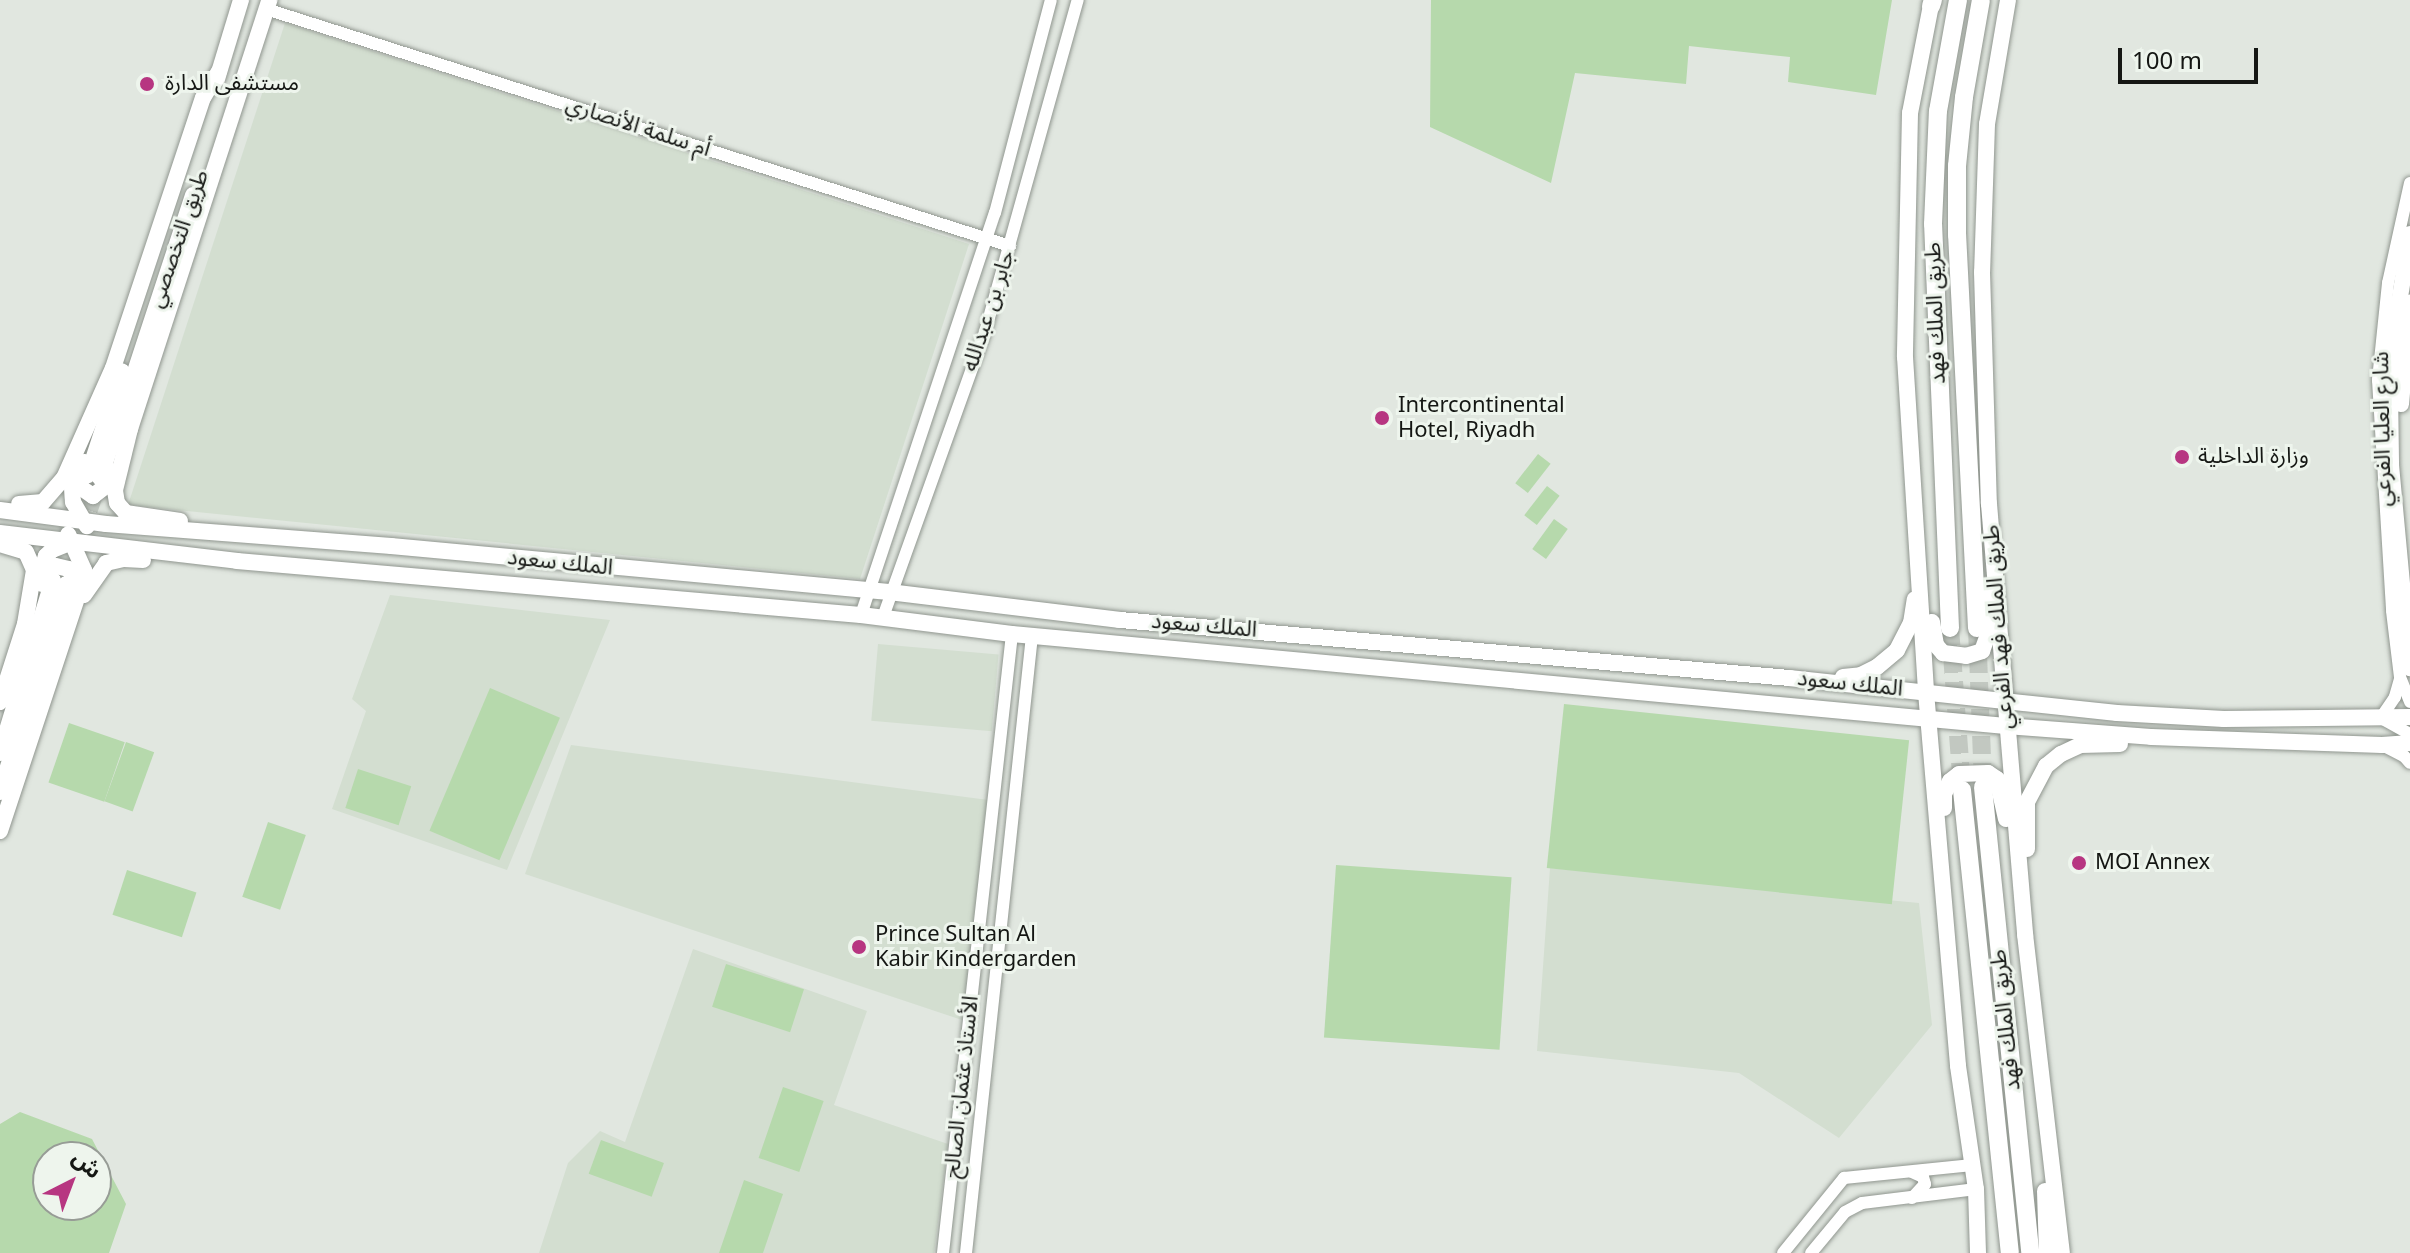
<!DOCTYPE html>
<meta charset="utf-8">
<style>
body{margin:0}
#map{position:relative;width:2410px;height:1253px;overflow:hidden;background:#e1e7e0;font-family:Georgia,"Noto Sans Arabic",serif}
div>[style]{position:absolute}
.built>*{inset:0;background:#d3ded0;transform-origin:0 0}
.green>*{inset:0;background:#b6d9ac;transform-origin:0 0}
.primary-tunnel>*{height:16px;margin-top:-8px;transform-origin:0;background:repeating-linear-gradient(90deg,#c2c8c1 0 16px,transparent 0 24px)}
.motorway-tunnel>*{height:18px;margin-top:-9px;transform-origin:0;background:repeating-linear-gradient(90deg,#c2c8c1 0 18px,transparent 0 27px)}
.roads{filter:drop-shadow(0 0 2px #90968f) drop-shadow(0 0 2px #90968f)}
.tertiary>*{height:12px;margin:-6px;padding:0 6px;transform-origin:6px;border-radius:6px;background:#fff}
.primary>*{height:16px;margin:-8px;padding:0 8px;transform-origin:8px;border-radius:8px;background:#fff}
.motorway>*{height:18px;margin:-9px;padding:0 9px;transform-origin:9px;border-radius:9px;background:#fff}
.dots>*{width:22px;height:22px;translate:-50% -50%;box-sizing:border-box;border:4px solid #eef5ed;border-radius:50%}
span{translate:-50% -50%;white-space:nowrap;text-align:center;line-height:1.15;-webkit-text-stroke:6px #eef5ed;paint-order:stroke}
.poi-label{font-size:22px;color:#151714}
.left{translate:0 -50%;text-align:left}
.street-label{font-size:22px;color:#151714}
.north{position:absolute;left:32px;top:1141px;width:80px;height:80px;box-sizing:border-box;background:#eef5ed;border:2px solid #979c96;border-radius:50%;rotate:42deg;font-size:22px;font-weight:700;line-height:32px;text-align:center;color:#151714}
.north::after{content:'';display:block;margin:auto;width:28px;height:36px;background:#b73681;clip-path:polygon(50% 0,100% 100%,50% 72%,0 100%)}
.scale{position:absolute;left:2118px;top:48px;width:140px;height:36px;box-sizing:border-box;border:4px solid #151714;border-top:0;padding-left:10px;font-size:24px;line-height:28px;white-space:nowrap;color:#151714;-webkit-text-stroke:6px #eef5ed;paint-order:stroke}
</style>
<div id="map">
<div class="built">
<div style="clip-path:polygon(285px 23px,969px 244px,860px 579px,128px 505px)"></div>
<div style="clip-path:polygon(390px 595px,610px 620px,507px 870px,332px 809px,366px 711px,352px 699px)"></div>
<div style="left:878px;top:644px;width:121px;height:77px;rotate:5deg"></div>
<div style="clip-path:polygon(571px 745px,996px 801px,962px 1020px,525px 874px)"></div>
<div style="clip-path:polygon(1550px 868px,1919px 903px,1932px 1025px,1839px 1138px,1739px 1073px,1537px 1051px)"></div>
<div style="clip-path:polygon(693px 949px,867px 1011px,834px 1105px,948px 1144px,934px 1253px,539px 1253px,568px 1163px,600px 1131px,625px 1142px)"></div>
</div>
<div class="green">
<div style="clip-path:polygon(1431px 0,1892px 0,1876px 95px,1788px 82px,1790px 57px,1689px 46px,1686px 84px,1575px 73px,1551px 183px,1430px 127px)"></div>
<div style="left:1538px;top:454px;width:16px;height:37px;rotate:38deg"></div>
<div style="left:1547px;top:486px;width:16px;height:37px;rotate:38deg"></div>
<div style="left:1554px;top:519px;width:17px;height:37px;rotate:36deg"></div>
<div style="left:490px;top:688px;width:76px;height:155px;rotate:23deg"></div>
<div style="left:1564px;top:704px;width:347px;height:165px;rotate:6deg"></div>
<div style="left:69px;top:723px;width:59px;height:63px;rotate:19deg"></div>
<div style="left:126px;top:742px;width:30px;height:63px;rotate:20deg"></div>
<div style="left:358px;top:769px;width:56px;height:41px;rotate:18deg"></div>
<div style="left:268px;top:822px;width:40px;height:79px;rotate:19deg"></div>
<div style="left:1336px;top:865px;width:176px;height:173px;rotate:4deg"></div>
<div style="left:127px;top:870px;width:73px;height:47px;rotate:18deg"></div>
<div style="left:726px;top:964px;width:82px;height:45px;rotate:18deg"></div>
<div style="left:783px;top:1087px;width:43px;height:75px;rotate:19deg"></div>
<div style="clip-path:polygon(evenodd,20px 1112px,92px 1139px,126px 1204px,109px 1253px,0 1253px,0 1124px,20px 1112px,48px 1157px,96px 1157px,96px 1205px,48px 1205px,48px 1157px)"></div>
<div style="left:601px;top:1140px;width:67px;height:36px;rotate:20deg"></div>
<div style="clip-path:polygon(744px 1180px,783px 1194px,763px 1253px,719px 1253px)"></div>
</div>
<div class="primary-tunnel">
<div style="left:82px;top:533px;width:53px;rotate:-71.2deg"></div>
</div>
<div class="motorway-tunnel">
<div style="left:1950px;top:628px;width:161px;rotate:85.7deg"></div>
<div style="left:1977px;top:628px;width:159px;rotate:87.8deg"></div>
</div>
<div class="roads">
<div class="tertiary">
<div style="left:266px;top:9px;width:781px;rotate:17.67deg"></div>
<div style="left:2410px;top:183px;width:102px;rotate:102.4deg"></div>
<div style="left:2388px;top:283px;width:98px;rotate:95.9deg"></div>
<div style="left:2378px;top:380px;width:231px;rotate:86.5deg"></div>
<div style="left:2392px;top:611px;width:66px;rotate:83.1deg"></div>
<div style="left:2400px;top:677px;width:27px;rotate:68deg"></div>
<div style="left:861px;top:615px;width:424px;rotate:-71.6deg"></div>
<div style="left:995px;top:213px;width:220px;rotate:-75.3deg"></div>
<div style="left:883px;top:617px;width:303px;rotate:-70.3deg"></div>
<div style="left:985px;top:332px;width:345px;rotate:-74.4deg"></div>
<div style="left:2400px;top:679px;width:19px;rotate:106deg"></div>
<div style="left:2395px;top:697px;width:25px;rotate:124deg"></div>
<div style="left:2381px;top:718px;width:33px;rotate:29deg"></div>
<div style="left:2382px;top:745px;width:25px;rotate:27deg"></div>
<div style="left:2404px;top:756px;width:9px;rotate:49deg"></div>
<div style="left:1912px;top:1198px;width:19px;rotate:-47deg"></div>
<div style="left:1925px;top:1184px;width:7px;rotate:-106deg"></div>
<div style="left:1923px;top:1177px;width:12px;rotate:-156deg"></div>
<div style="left:943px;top:1253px;width:623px;rotate:-83.64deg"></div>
<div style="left:966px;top:1253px;width:622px;rotate:-83.9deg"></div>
<div style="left:1783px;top:1253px;width:97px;rotate:-50.9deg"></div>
<div style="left:1844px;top:1178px;width:129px;rotate:-5.8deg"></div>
<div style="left:1811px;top:1253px;width:53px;rotate:-50.3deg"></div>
<div style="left:1845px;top:1212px;width:19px;rotate:-28deg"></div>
<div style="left:1862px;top:1203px;width:115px;rotate:-7deg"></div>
</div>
<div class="primary">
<div style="left:1932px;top:0;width:115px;rotate:101deg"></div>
<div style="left:1910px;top:113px;width:244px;rotate:91.2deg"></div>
<div style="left:1905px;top:357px;width:336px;rotate:86.4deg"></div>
<div style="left:1926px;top:692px;width:375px;rotate:85.1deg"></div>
<div style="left:1958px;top:1066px;width:124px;rotate:81.7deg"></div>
<div style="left:1976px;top:1189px;width:64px;rotate:88.2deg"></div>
<div style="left:2008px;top:0;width:126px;rotate:99.6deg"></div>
<div style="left:1987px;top:124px;width:148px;rotate:91.9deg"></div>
<div style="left:1982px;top:272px;width:232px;rotate:88.3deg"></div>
<div style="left:1989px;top:504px;width:432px;rotate:85.2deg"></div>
<div style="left:2025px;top:934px;width:321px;rotate:83.4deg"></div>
<div style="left:217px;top:79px;width:83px;rotate:-73.1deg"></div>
<div style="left:2410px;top:234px;width:108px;rotate:99deg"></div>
<div style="left:2393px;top:341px;width:49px;rotate:93.5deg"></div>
<div style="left:2390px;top:390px;width:75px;rotate:89.2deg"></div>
<div style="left:2391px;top:465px;width:204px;rotate:84.7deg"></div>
<div style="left:2401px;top:404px;width:102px;rotate:-85deg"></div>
<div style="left:84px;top:462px;width:25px;rotate:99deg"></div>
<div style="left:80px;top:487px;width:16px;rotate:35deg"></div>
<div style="left:93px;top:496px;width:18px;rotate:-38deg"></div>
<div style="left:107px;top:485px;width:15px;rotate:-67deg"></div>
<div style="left:71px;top:474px;width:28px;rotate:86deg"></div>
<div style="left:73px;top:502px;width:28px;rotate:60deg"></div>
<div style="left:88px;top:475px;width:109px;rotate:-71.9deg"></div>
<div style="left:100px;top:478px;width:298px;rotate:-71.8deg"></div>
<div style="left:19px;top:504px;width:24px;rotate:-5deg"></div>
<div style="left:43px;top:502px;width:32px;rotate:-49deg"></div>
<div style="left:64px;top:478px;width:120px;rotate:-66deg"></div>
<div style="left:113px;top:368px;width:285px;rotate:-71.6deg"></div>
<div style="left:203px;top:98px;width:31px;rotate:-59deg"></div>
<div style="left:0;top:510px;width:107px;rotate:7.5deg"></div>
<div style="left:106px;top:524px;width:286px;rotate:4.4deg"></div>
<div style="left:391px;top:546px;width:500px;rotate:5.28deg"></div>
<div style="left:889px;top:592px;width:233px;rotate:6.9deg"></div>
<div style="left:1120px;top:620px;width:672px;rotate:4.95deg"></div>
<div style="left:1789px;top:678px;width:330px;rotate:6.1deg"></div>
<div style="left:2117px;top:713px;width:107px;rotate:3.2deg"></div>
<div style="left:2224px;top:719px;width:186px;rotate:-0.6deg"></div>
<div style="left:180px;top:521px;width:55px;rotate:-171.6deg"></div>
<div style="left:126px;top:513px;width:13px;rotate:-132deg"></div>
<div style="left:117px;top:503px;width:13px;rotate:-99deg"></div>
<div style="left:115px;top:490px;width:63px;rotate:-76.2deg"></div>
<div style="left:130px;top:429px;width:451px;rotate:-72deg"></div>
<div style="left:0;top:533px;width:239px;rotate:6.7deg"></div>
<div style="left:237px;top:561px;width:626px;rotate:4.95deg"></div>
<div style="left:861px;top:615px;width:152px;rotate:7.2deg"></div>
<div style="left:1012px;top:634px;width:998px;rotate:5.29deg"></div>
<div style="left:2006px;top:726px;width:145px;rotate:4.3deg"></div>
<div style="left:2151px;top:737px;width:231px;rotate:2deg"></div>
<div style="left:2382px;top:745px;width:28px;rotate:-4deg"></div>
<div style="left:0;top:544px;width:27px;rotate:17deg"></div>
<div style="left:26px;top:552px;width:20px;rotate:66deg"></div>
<div style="left:34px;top:570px;width:55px;rotate:99.5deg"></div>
<div style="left:25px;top:624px;width:82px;rotate:107.8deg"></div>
<div style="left:39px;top:580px;width:25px;rotate:-74deg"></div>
<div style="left:46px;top:556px;width:8px;rotate:-45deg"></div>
<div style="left:52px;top:550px;width:18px;rotate:-22deg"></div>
<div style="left:42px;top:584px;width:12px;rotate:-66deg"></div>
<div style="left:47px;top:573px;width:11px;rotate:-38deg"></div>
<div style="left:56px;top:566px;width:13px;rotate:13deg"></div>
<div style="left:69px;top:569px;width:13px;rotate:63deg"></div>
<div style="left:75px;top:581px;width:14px;rotate:102deg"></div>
<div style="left:84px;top:595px;width:39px;rotate:-55deg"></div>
<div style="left:106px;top:563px;width:18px;rotate:-13deg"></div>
<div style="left:124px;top:559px;width:19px;rotate:3deg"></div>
<div style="left:1932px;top:622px;width:23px;rotate:80deg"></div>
<div style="left:1936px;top:645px;width:11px;rotate:49deg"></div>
<div style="left:1943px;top:653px;width:23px;rotate:7deg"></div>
<div style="left:1966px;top:656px;width:17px;rotate:-17deg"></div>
<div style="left:1982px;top:651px;width:15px;rotate:-70deg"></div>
<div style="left:1987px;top:637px;width:48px;rotate:-91.2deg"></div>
<div style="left:1843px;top:677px;width:18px;rotate:-6deg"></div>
<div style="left:1861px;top:675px;width:18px;rotate:-27deg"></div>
<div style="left:1877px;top:667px;width:26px;rotate:-40deg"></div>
<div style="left:1897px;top:650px;width:30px;rotate:-63deg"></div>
<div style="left:1911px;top:623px;width:24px;rotate:-81deg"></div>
<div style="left:0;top:753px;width:181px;rotate:-73deg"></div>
<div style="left:0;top:792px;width:218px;rotate:-72.4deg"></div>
<div style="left:1944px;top:808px;width:14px;rotate:-90deg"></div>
<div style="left:1944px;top:794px;width:14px;rotate:-65deg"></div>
<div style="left:1950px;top:781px;width:11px;rotate:-38deg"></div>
<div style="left:1959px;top:774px;width:29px;rotate:-2deg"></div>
<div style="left:1988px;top:773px;width:11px;rotate:34deg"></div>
<div style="left:1997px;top:779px;width:41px;rotate:77.3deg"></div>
<div style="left:0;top:831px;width:264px;rotate:-71.7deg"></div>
<div style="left:83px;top:580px;width:10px;rotate:-84deg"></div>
<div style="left:84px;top:570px;width:39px;rotate:-114deg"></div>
<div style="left:2027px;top:849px;width:47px;rotate:-90deg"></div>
<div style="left:2027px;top:802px;width:41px;rotate:-62.2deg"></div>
<div style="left:2046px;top:766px;width:19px;rotate:-39deg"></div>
<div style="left:2061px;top:754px;width:21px;rotate:-25deg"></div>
<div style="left:2080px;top:745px;width:40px;rotate:-1.4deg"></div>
<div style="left:2045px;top:1191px;width:62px;rotate:88.2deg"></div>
</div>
<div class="motorway">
<div style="left:1931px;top:6px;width:6px;rotate:-72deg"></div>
<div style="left:1950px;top:628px;width:404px;rotate:-92.4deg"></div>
<div style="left:1933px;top:224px;width:113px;rotate:-87.5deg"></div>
<div style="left:1938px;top:111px;width:113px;rotate:-79.8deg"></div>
<div style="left:1977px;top:628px;width:394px;rotate:-92.9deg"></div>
<div style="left:1957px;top:235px;width:69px;rotate:-90deg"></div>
<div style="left:1957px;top:166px;width:69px;rotate:-84.2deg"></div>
<div style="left:1964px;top:97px;width:98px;rotate:-80.1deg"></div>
<div style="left:1983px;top:787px;width:468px;rotate:84.2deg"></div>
<div style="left:1962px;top:790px;width:465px;rotate:84.1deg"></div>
</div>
</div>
<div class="dots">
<div style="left:147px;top:84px;background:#b73681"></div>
<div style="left:1382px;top:418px;background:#b73681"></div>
<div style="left:2182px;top:457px;background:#b73681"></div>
<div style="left:2079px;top:863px;background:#b73681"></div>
<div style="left:859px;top:947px;background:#b73681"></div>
</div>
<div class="poi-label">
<span class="left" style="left:165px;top:84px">مستشفى الدارة</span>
<span class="left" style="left:1398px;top:418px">Intercontinental<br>Hotel, Riyadh</span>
<span class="left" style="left:2198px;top:457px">وزارة الداخلية</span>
<span class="left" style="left:2095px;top:863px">MOI Annex</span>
<span class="left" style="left:875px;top:947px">Prince Sultan Al<br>Kabir Kindergarden</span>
</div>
<div class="street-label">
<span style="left:638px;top:127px;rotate:18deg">أم سلمة الأنصاري</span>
<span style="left:179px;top:239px;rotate:-71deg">طريق التخصصي</span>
<span style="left:989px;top:311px;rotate:-72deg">جابر بن عبدالله</span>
<span style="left:1936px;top:313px;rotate:-92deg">طريق الملك فهد</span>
<span style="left:2383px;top:429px;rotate:-91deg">شارع العليا الفرعي</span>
<span style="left:560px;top:563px;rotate:6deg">الملك سعود</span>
<span style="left:1204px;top:626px;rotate:5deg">الملك سعود</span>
<span style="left:1999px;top:627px;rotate:-94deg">طريق الملك فهد الفرعي</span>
<span style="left:1850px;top:684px;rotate:6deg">الملك سعود</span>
<span style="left:2006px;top:1020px;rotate:-96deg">طريق الملك فهد</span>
<span style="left:962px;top:1087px;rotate:-84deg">الأستاذ عثمان الصالح</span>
</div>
<div class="north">ش</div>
<div class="scale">100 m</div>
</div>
